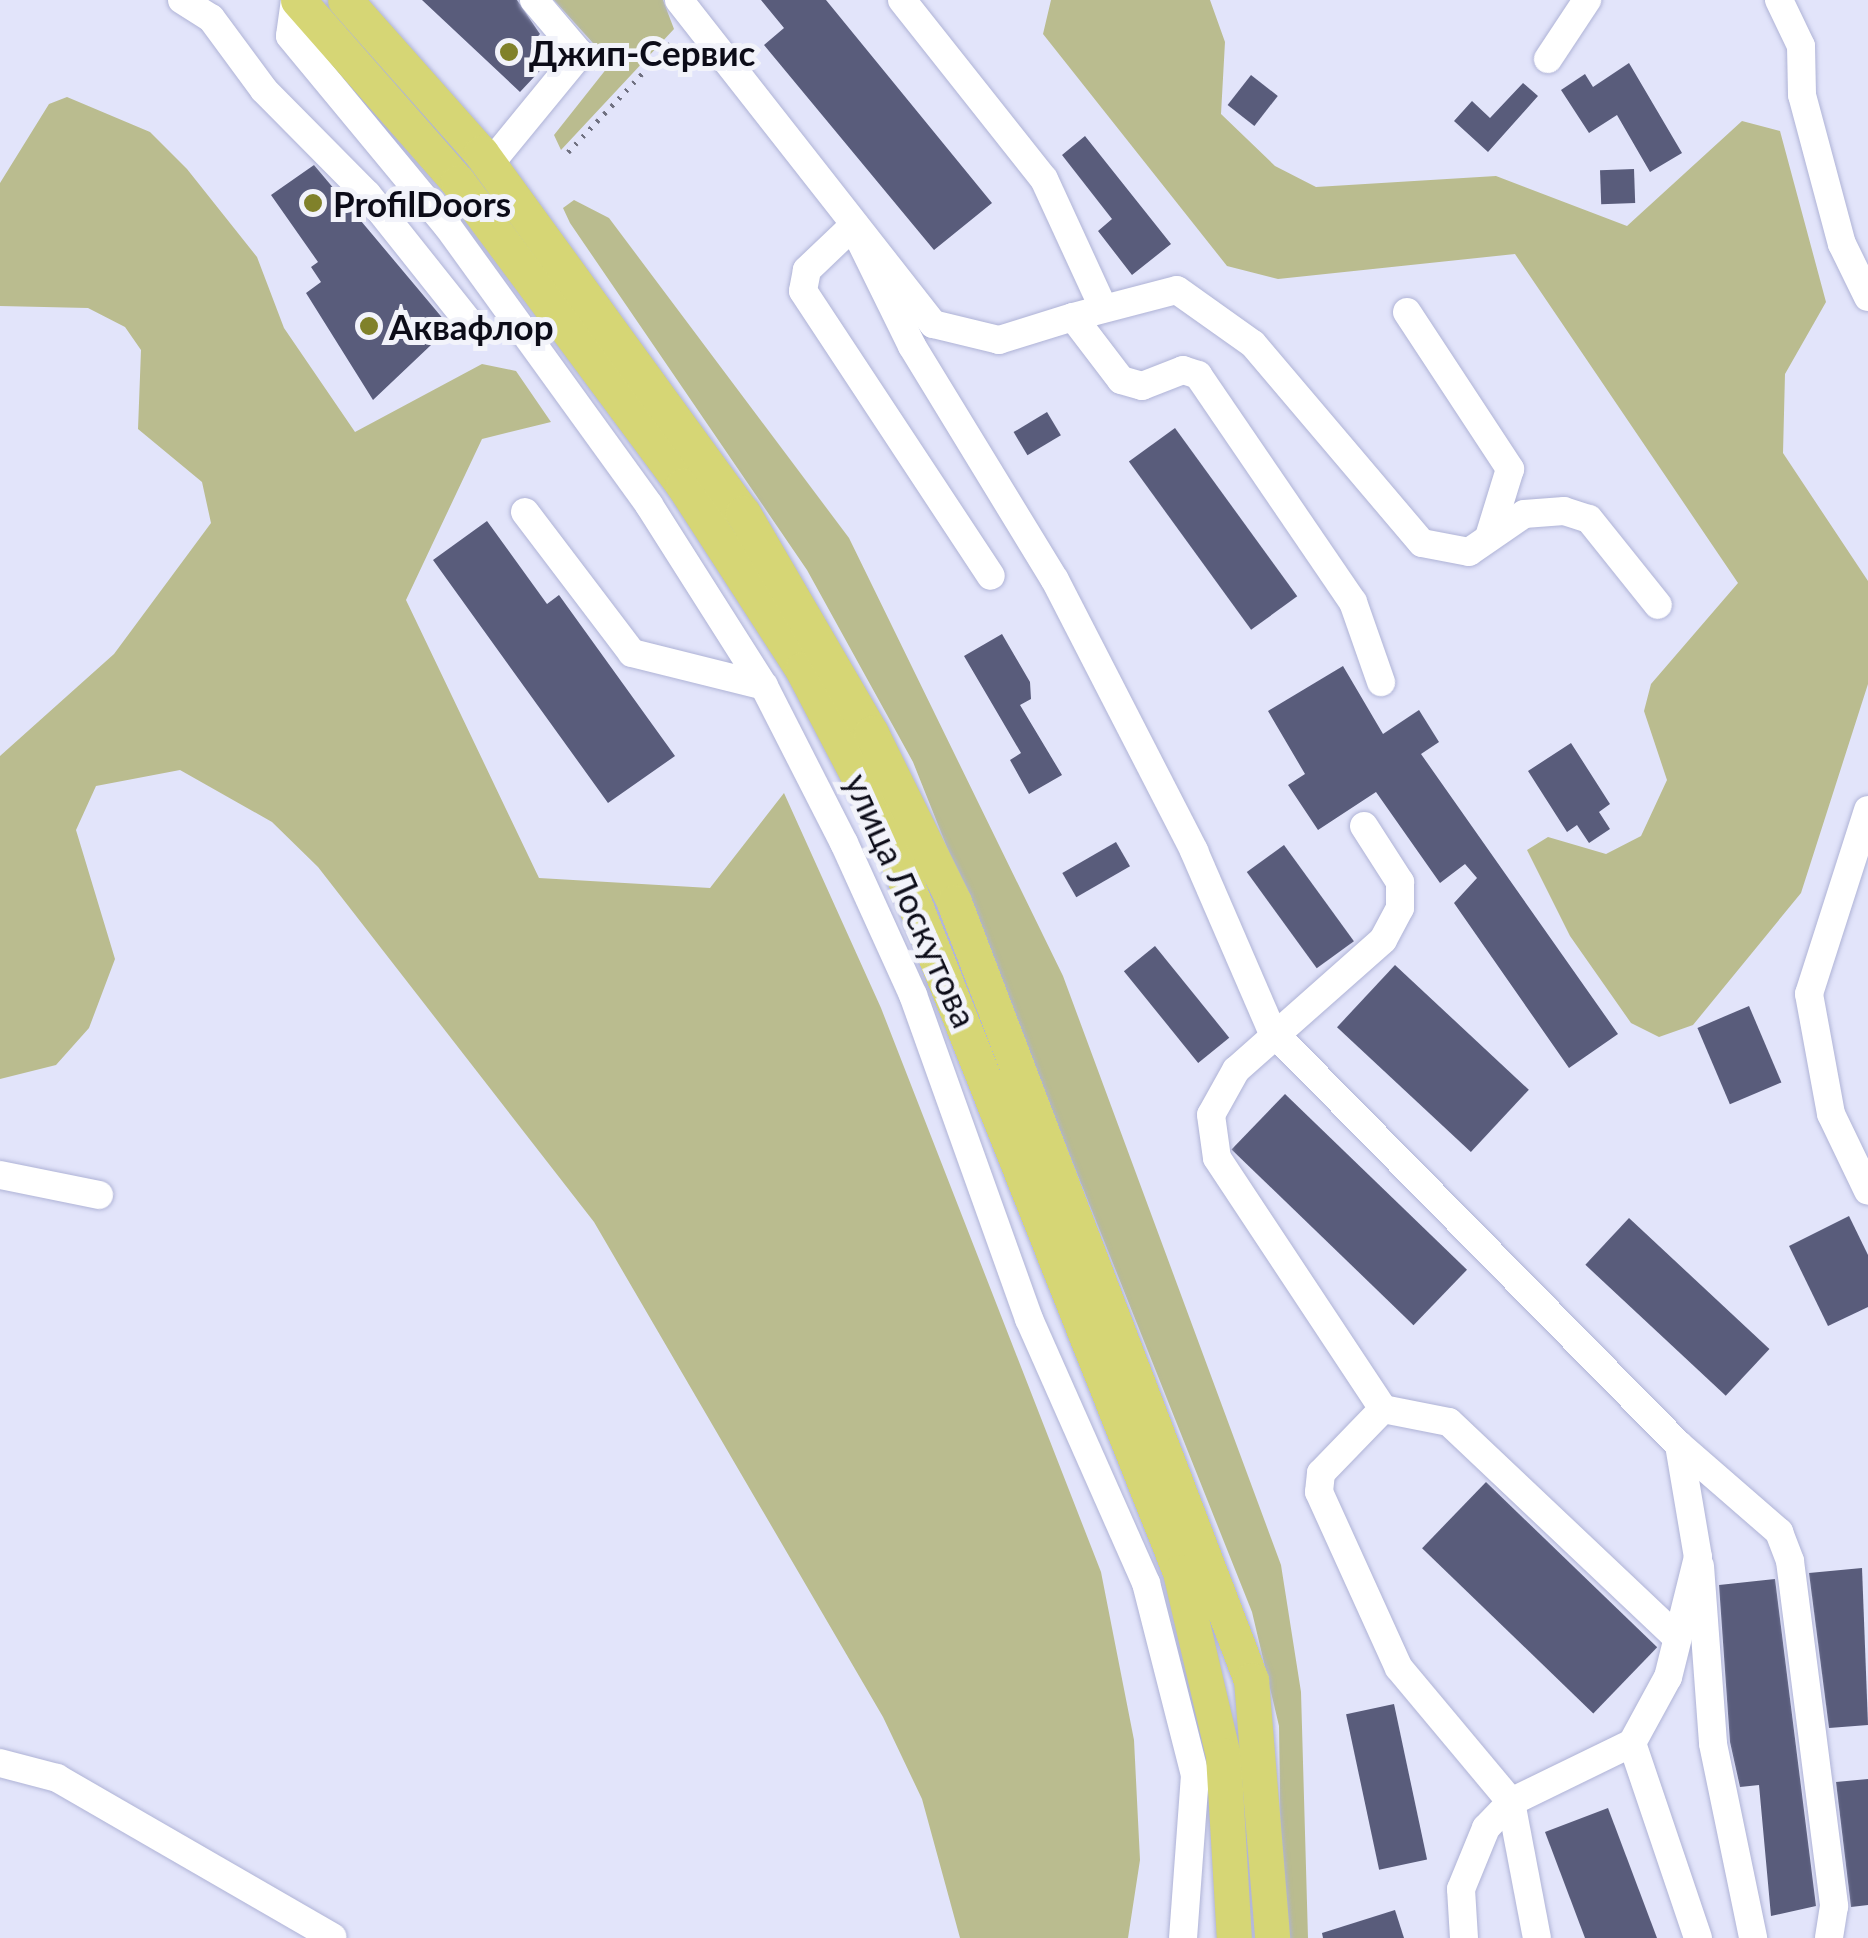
<!DOCTYPE html>
<meta charset="utf-8">
<style>
body{margin:0}
#map{position:relative;width:1868px;height:1938px;overflow:hidden;background:#e2e4fa;font-family:Lato,sans-serif}
div>[style]{position:absolute}
.green>*{inset:0;background:#babc8f}
.building>*{inset:0;background:#595c7b;transform-origin:0 0}
.path>*{height:5px;margin-top:-2.5px;transform-origin:0;background:repeating-linear-gradient(90deg,#707181 0 2.5px,transparent 0 10.5px)}
.roads{filter:drop-shadow(0 0 2px #afb3d6) drop-shadow(0 0 2px #afb3d6)}
.minor>*{height:28px;margin:-14px;padding:0 14px;transform-origin:14px;border-radius:14px;background:#fff}
.major>*{height:35px;margin:-17.5px;padding:0 17.5px;transform-origin:17.5px;border-radius:17.5px;background:#d6d675}
.dots>*{width:28px;height:28px;translate:-50% -50%;box-sizing:border-box;border:5px solid #f2f3fa;border-radius:50%}
span{translate:-50% -50%;white-space:nowrap;text-align:center;line-height:1.15;-webkit-text-stroke:10px #f2f3fa;paint-order:stroke}
.poi-label{font-size:35px;color:#0c0c18;font-weight:700}
.left{translate:0 -50%;text-align:left}
.street-label{font-size:35px;color:#0c0c18}
</style>
<div id="map">
<div class="green">
<div style="clip-path:polygon(554px 0,663px 0,674px 29px,561px 150px,554px 135px,611px 63px)"></div>
<div style="clip-path:polygon(1051px 0,1210px 0,1225px 42px,1221px 114px,1275px 166px,1316px 187px,1496px 176px,1627px 226px,1742px 121px,1780px 131px,1826px 302px,1785px 374px,1783px 453px,1868px 581px,1868px 684px,1801px 893px,1693px 1025px,1659px 1037px,1631px 1023px,1570px 936px,1527px 850px,1548px 837px,1606px 854px,1641px 836px,1667px 780px,1644px 711px,1651px 684px,1738px 583px,1515px 254px,1278px 279px,1227px 266px,1043px 34px)"></div>
<div style="clip-path:polygon(67px 97px,150px 132px,187px 169px,257px 257px,284px 328px,355px 432px,482px 364px,516px 371px,551px 422px,482px 439px,406px 600px,539px 878px,710px 888px,784px 793px,881px 1008px,1101px 1572px,1134px 1740px,1140px 1860px,1128px 1938px,960px 1938px,922px 1799px,883px 1717px,594px 1222px,318px 867px,272px 822px,180px 770px,96px 786px,76px 830px,115px 959px,89px 1028px,56px 1065px,0 1079px,0 756px,114px 654px,211px 523px,202px 482px,138px 429px,141px 350px,125px 327px,88px 308px,0 306px,0 183px,49px 104px)"></div>
<div style="clip-path:polygon(574px 200px,609px 218px,849px 538px,1063px 976px,1281px 1565px,1301px 1692px,1308px 1938px,1282px 1938px,1279px 1726px,1252px 1612px,913px 762px,807px 570px,570px 223px,563px 208px)"></div>
</div>
<div class="building">
<div style="clip-path:polygon(422px 0,517px 0,540px 34px,531px 44px,549px 61px,520px 92px)"></div>
<div style="clip-path:polygon(761px 0,826px 0,992px 203px,934px 250px,764px 45px,784px 28px)"></div>
<div style="clip-path:polygon(1629px 63px,1682px 153px,1650px 172px,1617px 115px,1589px 133px,1561px 90px,1585px 74px,1593px 87px)"></div>
<div style="left:1251px;top:75px;width:34px;height:38px;rotate:38deg"></div>
<div style="clip-path:polygon(1523px 83px,1538px 96px,1488px 152px,1454px 121px,1472px 101px,1490px 118px)"></div>
<div style="clip-path:polygon(1085px 136px,1171px 244px,1132px 275px,1098px 231px,1112px 219px,1062px 155px)"></div>
<div style="clip-path:polygon(314px 165px,450px 327px,373px 400px,306px 293px,321px 282px,311px 267px,318px 262px,271px 195px)"></div>
<div style="left:1634px;top:169px;width:34px;height:34px;rotate:88deg"></div>
<div style="left:1047px;top:412px;width:27px;height:39px;rotate:59deg"></div>
<div style="left:1175px;top:428px;width:208px;height:57px;rotate:54deg"></div>
<div style="clip-path:polygon(487px 521px,547px 604px,559px 595px,675px 756px,608px 803px,433px 560px)"></div>
<div style="clip-path:polygon(1002px 634px,1030px 682px,1031px 699px,1020px 705px,1062px 775px,1029px 794px,1010px 760px,1021px 753px,964px 656px)"></div>
<div style="clip-path:polygon(1343px 666px,1383px 734px,1419px 710px,1439px 742px,1421px 754px,1618px 1034px,1569px 1068px,1454px 903px,1477px 878px,1465px 864px,1440px 883px,1376px 792px,1318px 830px,1288px 785px,1305px 774px,1268px 711px)"></div>
<div style="clip-path:polygon(1571px 743px,1610px 804px,1599px 812px,1610px 829px,1589px 843px,1577px 825px,1567px 832px,1528px 771px)"></div>
<div style="left:1116px;top:842px;width:28px;height:62px;rotate:60deg"></div>
<div style="left:1284px;top:845px;width:119px;height:46px;rotate:54deg"></div>
<div style="left:1155px;top:946px;width:118px;height:40px;rotate:51deg"></div>
<div style="left:1395px;top:965px;width:183px;height:85px;rotate:43deg"></div>
<div style="left:1749px;top:1006px;width:83px;height:56px;rotate:67deg"></div>
<div style="left:1285px;top:1094px;width:253px;height:77px;rotate:44deg"></div>
<div style="clip-path:polygon(1849px 1216px,1868px 1255px,1868px 1307px,1828px 1326px,1789px 1246px)"></div>
<div style="left:1629px;top:1218px;width:192px;height:64px;rotate:43deg"></div>
<div style="left:1486px;top:1482px;width:238px;height:92px;rotate:44deg"></div>
<div style="clip-path:polygon(1862px 1568px,1868px 1725px,1829px 1728px,1809px 1573px)"></div>
<div style="clip-path:polygon(1775px 1579px,1816px 1906px,1771px 1916px,1759px 1785px,1740px 1787px,1730px 1742px,1719px 1585px)"></div>
<div style="left:1394px;top:1704px;width:159px;height:49px;rotate:78deg"></div>
<div style="clip-path:polygon(1868px 1779px,1868px 1905px,1851px 1907px,1836px 1782px)"></div>
<div style="clip-path:polygon(1608px 1808px,1657px 1938px,1585px 1938px,1545px 1832px)"></div>
<div style="clip-path:polygon(1395px 1910px,1404px 1938px,1323px 1938px,1322px 1933px)"></div>
</div>
<div class="path">
<div style="left:568px;top:152px;width:156px;rotate:-46.6deg"></div>
</div>
<div class="roads">
<div class="minor">
<div style="left:182px;top:0;width:34px;rotate:32deg"></div>
<div style="left:211px;top:18px;width:89px;rotate:53.6deg"></div>
<div style="left:264px;top:90px;width:146px;rotate:45.3deg"></div>
<div style="left:367px;top:194px;width:162px;rotate:51.5deg"></div>
<div style="left:295px;top:0;width:36px;rotate:98deg"></div>
<div style="left:290px;top:36px;width:248px;rotate:50.4deg"></div>
<div style="left:448px;top:227px;width:343px;rotate:54.1deg"></div>
<div style="left:649px;top:505px;width:214px;rotate:57.6deg"></div>
<div style="left:764px;top:686px;width:176px;rotate:63deg"></div>
<div style="left:844px;top:843px;width:167px;rotate:65.6deg"></div>
<div style="left:913px;top:995px;width:344px;rotate:70.3deg"></div>
<div style="left:1029px;top:1319px;width:289px;rotate:66.1deg"></div>
<div style="left:1146px;top:1583px;width:198px;rotate:75.7deg"></div>
<div style="left:1195px;top:1775px;width:163px;rotate:94.2deg"></div>
<div style="left:679px;top:0;width:412px;rotate:51.9deg"></div>
<div style="left:933px;top:324px;width:68px;rotate:13.6deg"></div>
<div style="left:999px;top:340px;width:77px;rotate:-17.3deg"></div>
<div style="left:1073px;top:317px;width:79px;rotate:52.7deg"></div>
<div style="left:1121px;top:380px;width:22px;rotate:16deg"></div>
<div style="left:1142px;top:386px;width:44px;rotate:-21.3deg"></div>
<div style="left:1183px;top:370px;width:16px;rotate:18deg"></div>
<div style="left:1198px;top:375px;width:275px;rotate:55.7deg"></div>
<div style="left:1353px;top:602px;width:85px;rotate:70.7deg"></div>
<div style="left:902px;top:0;width:228px;rotate:51.6deg"></div>
<div style="left:1044px;top:179px;width:139px;rotate:65.3deg"></div>
<div style="left:1779px;top:0;width:51px;rotate:64.4deg"></div>
<div style="left:1801px;top:46px;width:49px;rotate:88.8deg"></div>
<div style="left:1802px;top:95px;width:154px;rotate:75deg"></div>
<div style="left:1842px;top:244px;width:59px;rotate:63.9deg"></div>
<div style="left:1548px;top:59px;width:71px;rotate:-56.5deg"></div>
<div style="left:489px;top:165px;width:144px;rotate:-50.7deg"></div>
<div style="left:580px;top:54px;width:71px;rotate:-130.4deg"></div>
<div style="left:853px;top:226px;width:134px;rotate:63.8deg"></div>
<div style="left:912px;top:346px;width:274px;rotate:58.6deg"></div>
<div style="left:1055px;top:580px;width:305px;rotate:62.8deg"></div>
<div style="left:1194px;top:851px;width:196px;rotate:66.6deg"></div>
<div style="left:1272px;top:1031px;width:581px;rotate:45.49deg"></div>
<div style="left:1679px;top:1445px;width:114px;rotate:80.4deg"></div>
<div style="left:1698px;top:1557px;width:124px;rotate:104deg"></div>
<div style="left:1668px;top:1677px;width:75px;rotate:118.6deg"></div>
<div style="left:1632px;top:1743px;width:135px;rotate:154deg"></div>
<div style="left:1511px;top:1802px;width:36px;rotate:134deg"></div>
<div style="left:1486px;top:1828px;width:66px;rotate:112.3deg"></div>
<div style="left:1461px;top:1889px;width:49px;rotate:86.5deg"></div>
<div style="left:853px;top:226px;width:64px;rotate:136.3deg"></div>
<div style="left:807px;top:270px;width:21px;rotate:101deg"></div>
<div style="left:803px;top:291px;width:341px;rotate:56.6deg"></div>
<div style="left:1407px;top:312px;width:188px;rotate:56.7deg"></div>
<div style="left:1510px;top:469px;width:71px;rotate:107.2deg"></div>
<div style="left:1073px;top:317px;width:107px;rotate:-14.6deg"></div>
<div style="left:1177px;top:290px;width:93px;rotate:35.4deg"></div>
<div style="left:1253px;top:344px;width:261px;rotate:49.7deg"></div>
<div style="left:1422px;top:543px;width:48px;rotate:10.8deg"></div>
<div style="left:1469px;top:552px;width:67px;rotate:-34.6deg"></div>
<div style="left:1524px;top:514px;width:40px;rotate:-4.3deg"></div>
<div style="left:1564px;top:511px;width:26px;rotate:18deg"></div>
<div style="left:1589px;top:519px;width:110px;rotate:51.3deg"></div>
<div style="left:525px;top:512px;width:177px;rotate:52.8deg"></div>
<div style="left:632px;top:653px;width:136px;rotate:14deg"></div>
<div style="left:1868px;top:810px;width:193px;rotate:107.8deg"></div>
<div style="left:1809px;top:994px;width:122px;rotate:79.6deg"></div>
<div style="left:1831px;top:1114px;width:85px;rotate:64.3deg"></div>
<div style="left:1364px;top:826px;width:67px;rotate:57.3deg"></div>
<div style="left:1400px;top:882px;width:26px;rotate:90deg"></div>
<div style="left:1400px;top:908px;width:36px;rotate:118deg"></div>
<div style="left:1383px;top:940px;width:196px;rotate:138.5deg"></div>
<div style="left:1236px;top:1070px;width:51px;rotate:119.1deg"></div>
<div style="left:1211px;top:1115px;width:43px;rotate:82.1deg"></div>
<div style="left:1217px;top:1158px;width:301px;rotate:56.5deg"></div>
<div style="left:1383px;top:1409px;width:67px;rotate:11.1deg"></div>
<div style="left:1449px;top:1422px;width:310px;rotate:43.4deg"></div>
<div style="left:0;top:1175px;width:101px;rotate:11.4deg"></div>
<div style="left:1383px;top:1409px;width:89px;rotate:134.1deg"></div>
<div style="left:1321px;top:1473px;width:19px;rotate:96deg"></div>
<div style="left:1319px;top:1492px;width:193px;rotate:65.6deg"></div>
<div style="left:1399px;top:1668px;width:175px;rotate:50.1deg"></div>
<div style="left:1511px;top:1802px;width:138px;rotate:79.2deg"></div>
<div style="left:1679px;top:1445px;width:133px;rotate:41deg"></div>
<div style="left:1779px;top:1532px;width:31px;rotate:69deg"></div>
<div style="left:1790px;top:1561px;width:348px;rotate:82.7deg"></div>
<div style="left:1834px;top:1906px;width:32px;rotate:99deg"></div>
<div style="left:1700px;top:1566px;width:178px;rotate:85.8deg"></div>
<div style="left:1713px;top:1744px;width:198px;rotate:78.3deg"></div>
<div style="left:1632px;top:1743px;width:206px;rotate:71.3deg"></div>
<div style="left:0;top:1763px;width:59px;rotate:14.7deg"></div>
<div style="left:57px;top:1778px;width:318px;rotate:30deg"></div>
</div>
<div class="major">
<div style="left:298px;top:0;width:242px;rotate:48.7deg"></div>
<div style="left:458px;top:182px;width:377px;rotate:53.4deg"></div>
<div style="left:683px;top:485px;width:219px;rotate:57.1deg"></div>
<div style="left:802px;top:669px;width:173px;rotate:62.4deg"></div>
<div style="left:882px;top:822px;width:807px;rotate:68.33deg"></div>
<div style="left:1180px;top:1572px;width:188px;rotate:76.8deg"></div>
<div style="left:1223px;top:1755px;width:183px;rotate:86.6deg"></div>
<div style="left:345px;top:0;width:205px;rotate:48.4deg"></div>
<div style="left:481px;top:153px;width:445px;rotate:54deg"></div>
<div style="left:743px;top:513px;width:255px;rotate:59.8deg"></div>
<div style="left:871px;top:733px;width:188px;rotate:63.8deg"></div>
<div style="left:954px;top:902px;width:833px;rotate:69.11deg"></div>
<div style="left:1251px;top:1680px;width:259px;rotate:85.3deg"></div>
</div>
</div>
<div class="dots">
<div style="left:509px;top:52px;background:#80812a"></div>
<div style="left:313px;top:203px;background:#80812a"></div>
<div style="left:369px;top:326px;background:#80812a"></div>
</div>
<div class="poi-label">
<span class="left" style="left:529px;top:52px">Джип-Сервис</span>
<span class="left" style="left:333px;top:203px">ProfilDoors</span>
<span class="left" style="left:389px;top:326px">Аквафлор</span>
</div>
<div class="street-label">
<span style="left:912px;top:900px;rotate:66deg">улица Лоскутова</span>
</div>
</div>
